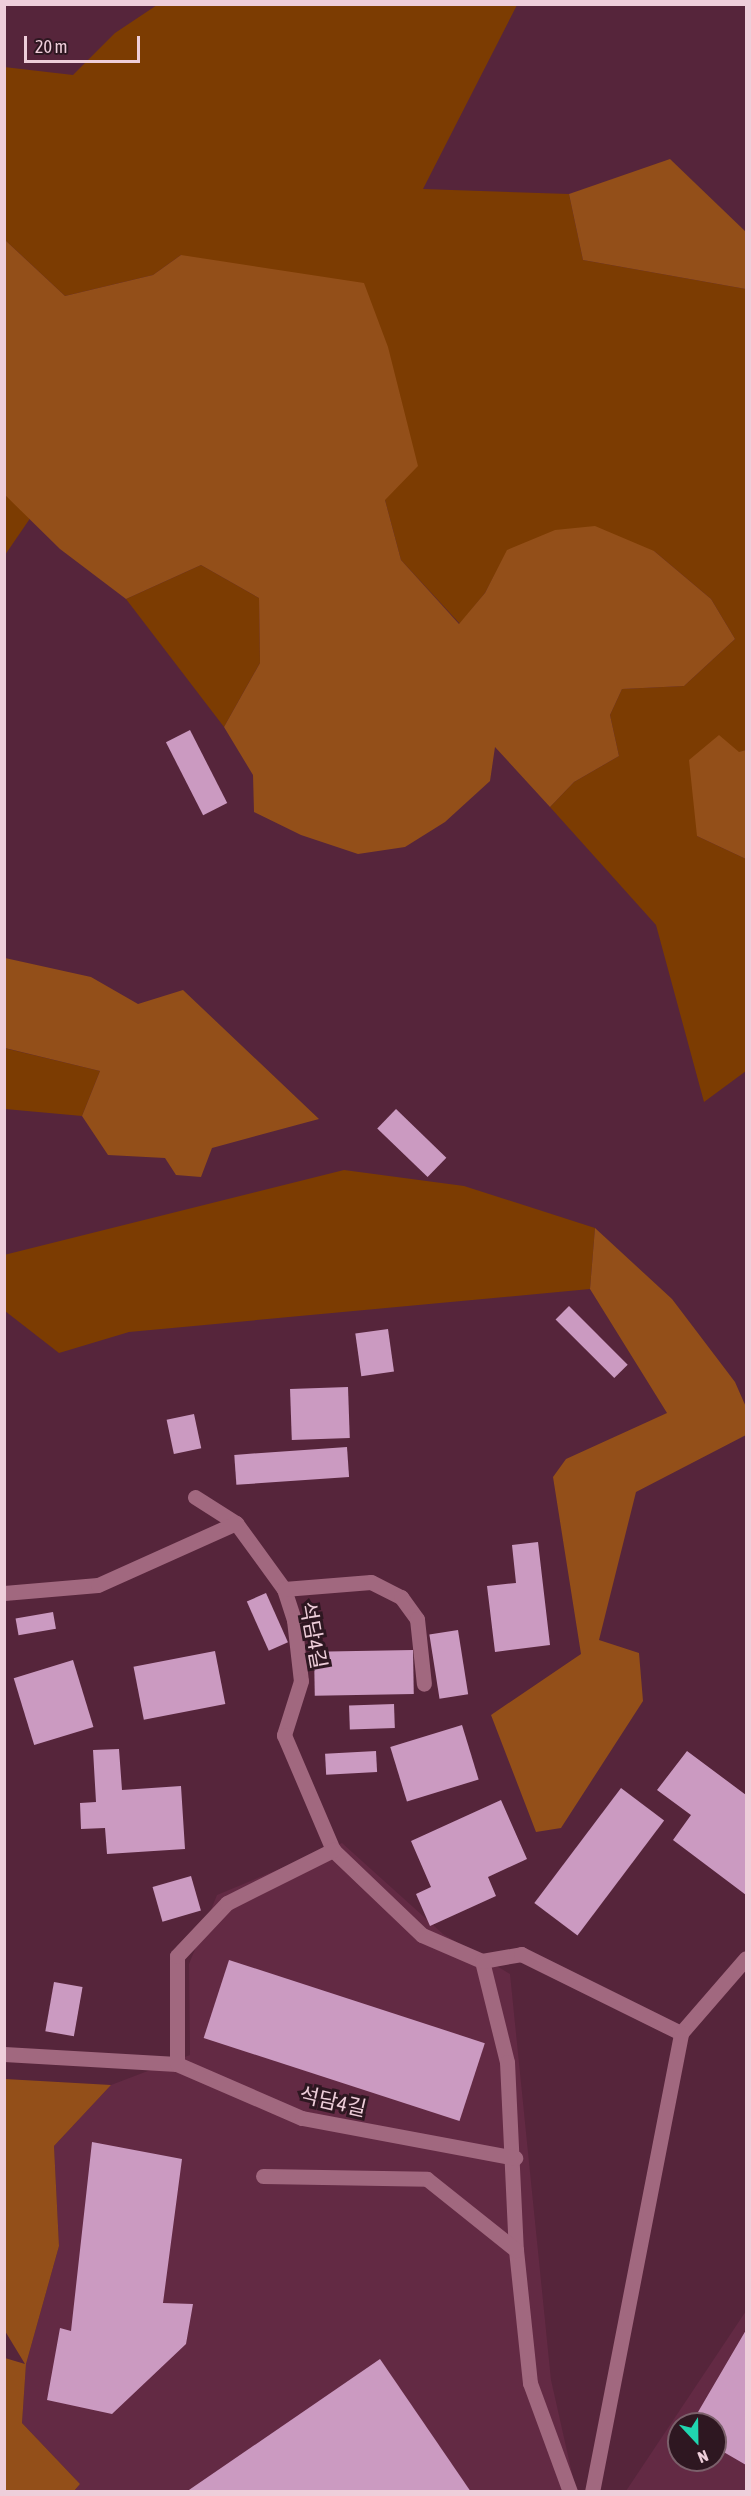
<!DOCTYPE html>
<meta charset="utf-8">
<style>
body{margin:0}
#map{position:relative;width:751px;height:2496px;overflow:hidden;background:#56253b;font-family:"Asap Condensed","Noto Sans KR",sans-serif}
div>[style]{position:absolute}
.built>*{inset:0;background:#632a44}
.green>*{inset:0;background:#7c3c02}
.forest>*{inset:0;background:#934f19}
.building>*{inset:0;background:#cb9ac1;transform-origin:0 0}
.minor>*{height:15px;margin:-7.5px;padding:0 7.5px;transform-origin:7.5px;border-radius:7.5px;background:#a1687f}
span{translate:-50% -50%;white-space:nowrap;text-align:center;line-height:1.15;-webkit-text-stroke:6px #2e1721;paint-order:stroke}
.street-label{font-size:21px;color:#eeceda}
.frame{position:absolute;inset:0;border:6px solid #eeceda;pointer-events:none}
.north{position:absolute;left:667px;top:2412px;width:60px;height:60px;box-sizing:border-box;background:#2e1721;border:2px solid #7b606b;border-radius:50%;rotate:158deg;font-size:16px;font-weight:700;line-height:24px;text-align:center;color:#eeceda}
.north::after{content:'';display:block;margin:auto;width:21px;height:27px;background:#20d5b0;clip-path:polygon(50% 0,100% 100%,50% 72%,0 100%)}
.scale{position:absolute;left:24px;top:36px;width:116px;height:27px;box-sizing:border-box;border:3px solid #eeceda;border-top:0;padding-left:8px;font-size:18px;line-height:21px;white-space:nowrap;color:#eeceda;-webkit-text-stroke:4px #2e1721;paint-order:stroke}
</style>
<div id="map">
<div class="built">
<div style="clip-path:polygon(342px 1843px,443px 1934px,510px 1974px,551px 2380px,576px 2491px,74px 2491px,80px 2484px,22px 2423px,26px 2364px,59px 2246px,54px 2146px,111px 2085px,190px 2055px,189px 1964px,217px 1895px)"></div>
<div style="clip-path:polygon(evenodd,746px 2311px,746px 2491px,626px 2491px,746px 2311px,679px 2424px,715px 2424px,715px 2460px,679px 2460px,679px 2424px)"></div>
</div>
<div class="green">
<div style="clip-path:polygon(157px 5px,517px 5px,423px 189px,569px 194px,583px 260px,746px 289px,746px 750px,740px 752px,697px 836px,746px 859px,746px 1071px,704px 1102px,656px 925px,550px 807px,574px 782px,619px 756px,610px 715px,622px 689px,684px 686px,735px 639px,711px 599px,654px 551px,508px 550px,485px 593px,460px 624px,401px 560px,385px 500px,181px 255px,153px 275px,65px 296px,5px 240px,4px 67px,73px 75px,115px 33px)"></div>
<div style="clip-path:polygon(5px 495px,31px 517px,5px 555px)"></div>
<div style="clip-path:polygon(201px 565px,259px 598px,260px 663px,224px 727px,126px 599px)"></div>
<div style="clip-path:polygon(4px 1048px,100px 1071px,82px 1116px,5px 1109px)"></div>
<div style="clip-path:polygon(344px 1170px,464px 1186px,595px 1228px,590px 1289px,129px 1332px,59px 1353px,5px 1311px,4px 1255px)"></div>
</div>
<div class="forest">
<div style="clip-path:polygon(670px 159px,746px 232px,746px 289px,583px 260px,569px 194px)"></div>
<div style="clip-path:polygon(5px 240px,65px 296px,153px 275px,181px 255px,364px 283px,388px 347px,418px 466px,385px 500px,401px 560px,459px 624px,485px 593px,507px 550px,555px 530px,595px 526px,654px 551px,711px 599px,735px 639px,684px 686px,622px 689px,610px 715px,619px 756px,574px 782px,550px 807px,495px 747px,490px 781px,445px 822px,405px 847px,358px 854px,301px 835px,254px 812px,253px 775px,224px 727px,260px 663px,259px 598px,201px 565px,126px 599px,60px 549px,5px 495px)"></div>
<div style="clip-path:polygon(719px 735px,739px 752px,746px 750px,746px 859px,697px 836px,689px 760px)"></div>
<div style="clip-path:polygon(5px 958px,91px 977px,138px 1004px,183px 990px,319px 1119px,212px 1148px,201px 1177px,176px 1175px,165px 1158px,108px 1155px,82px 1116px,100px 1071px,5px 1048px)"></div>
<div style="clip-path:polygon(595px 1228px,672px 1299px,735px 1382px,746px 1407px,746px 1435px,636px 1492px,599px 1640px,639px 1653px,643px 1701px,561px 1828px,536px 1832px,491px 1715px,581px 1654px,553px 1477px,566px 1459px,667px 1413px,590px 1289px)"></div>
<div style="clip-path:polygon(5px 2079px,111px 2085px,54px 2146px,59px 2246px,26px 2364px,22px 2423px,80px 2484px,74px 2491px,5px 2491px,5px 2358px,25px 2364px,5px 2331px)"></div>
</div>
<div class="building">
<div style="left:190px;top:730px;width:82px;height:27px;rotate:63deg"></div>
<div style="left:396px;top:1109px;width:70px;height:27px;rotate:44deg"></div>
<div style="left:569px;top:1306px;width:83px;height:19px;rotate:45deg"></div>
<div style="left:388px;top:1329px;width:43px;height:33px;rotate:82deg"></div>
<div style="left:348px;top:1387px;width:51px;height:58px;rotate:88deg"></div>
<div style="left:194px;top:1414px;width:35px;height:28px;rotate:78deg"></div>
<div style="left:347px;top:1447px;width:30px;height:113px;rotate:86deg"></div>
<div style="clip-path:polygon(538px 1542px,550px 1645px,495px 1652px,487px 1586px,516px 1583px,512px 1545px)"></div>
<div style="left:266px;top:1593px;width:54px;height:21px;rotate:66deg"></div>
<div style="left:53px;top:1612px;width:17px;height:38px;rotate:80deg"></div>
<div style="left:458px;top:1630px;width:65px;height:29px;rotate:81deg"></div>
<div style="left:413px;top:1650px;width:44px;height:99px;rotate:89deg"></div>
<div style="left:215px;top:1651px;width:54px;height:83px;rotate:79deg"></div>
<div style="left:73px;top:1660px;width:70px;height:62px;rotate:73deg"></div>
<div style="left:394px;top:1704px;width:24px;height:45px;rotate:88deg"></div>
<div style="left:462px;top:1725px;width:57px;height:75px;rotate:73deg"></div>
<div style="clip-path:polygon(119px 1749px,122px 1790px,181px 1786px,185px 1849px,107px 1854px,105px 1828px,81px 1829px,80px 1803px,96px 1802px,93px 1750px)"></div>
<div style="left:376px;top:1751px;width:21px;height:51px;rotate:87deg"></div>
<div style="clip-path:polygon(687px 1751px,746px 1795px,746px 1895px,673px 1840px,691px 1815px,657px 1790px)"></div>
<div style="left:621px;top:1788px;width:54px;height:144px;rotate:37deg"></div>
<div style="clip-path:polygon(501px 1800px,527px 1859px,488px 1877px,496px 1896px,430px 1926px,416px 1894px,431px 1887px,411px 1841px)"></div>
<div style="left:191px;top:1876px;width:36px;height:40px;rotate:74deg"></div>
<div style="left:229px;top:1960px;width:269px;height:82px;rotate:18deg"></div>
<div style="left:54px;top:1982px;width:29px;height:50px;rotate:10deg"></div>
<div style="clip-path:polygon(92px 2142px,182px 2159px,163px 2303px,193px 2304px,186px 2344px,112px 2414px,47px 2400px,60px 2328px,71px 2331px)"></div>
<div style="clip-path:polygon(746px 2330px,746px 2465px,715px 2447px,715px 2424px,691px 2424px)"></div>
<div style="clip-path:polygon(380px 2359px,471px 2492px,186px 2492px)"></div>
</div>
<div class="minor">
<div style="left:195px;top:1497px;width:49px;rotate:32.4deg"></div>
<div style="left:236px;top:1523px;width:82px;rotate:54deg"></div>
<div style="left:284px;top:1589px;width:33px;rotate:72deg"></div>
<div style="left:294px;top:1620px;width:61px;rotate:83.5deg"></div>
<div style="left:301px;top:1681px;width:57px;rotate:107.5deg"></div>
<div style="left:284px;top:1735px;width:125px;rotate:66.9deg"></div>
<div style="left:333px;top:1850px;width:123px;rotate:43.7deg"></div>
<div style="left:422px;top:1935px;width:65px;rotate:23.4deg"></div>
<div style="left:482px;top:1961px;width:104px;rotate:76.1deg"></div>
<div style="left:507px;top:2062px;width:188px;rotate:87.3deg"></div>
<div style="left:516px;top:2250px;width:134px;rotate:84deg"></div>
<div style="left:530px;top:2383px;width:116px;rotate:69.8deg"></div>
<div style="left:284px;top:1589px;width:87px;rotate:-4.6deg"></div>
<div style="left:371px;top:1582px;width:34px;rotate:27deg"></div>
<div style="left:401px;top:1597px;width:27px;rotate:54deg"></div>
<div style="left:417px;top:1619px;width:65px;rotate:83.9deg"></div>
<div style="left:4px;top:1593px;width:94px;rotate:-4.9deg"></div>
<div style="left:98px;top:1585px;width:151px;rotate:-24.2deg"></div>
<div style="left:482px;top:1961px;width:40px;rotate:-10deg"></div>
<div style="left:521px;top:1954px;width:178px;rotate:26.3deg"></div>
<div style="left:681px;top:2033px;width:99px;rotate:-49.1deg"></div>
<div style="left:4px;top:2054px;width:173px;rotate:3.3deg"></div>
<div style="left:177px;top:2064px;width:136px;rotate:23.4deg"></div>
<div style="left:302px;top:2118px;width:217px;rotate:10.6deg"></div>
<div style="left:177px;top:2064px;width:108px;rotate:-90deg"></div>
<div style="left:177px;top:1956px;width:73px;rotate:-46.7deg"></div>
<div style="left:227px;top:1903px;width:119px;rotate:-26.6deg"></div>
<div style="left:263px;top:2176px;width:164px;rotate:1deg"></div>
<div style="left:427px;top:2179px;width:114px;rotate:38.6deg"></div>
<div style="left:592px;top:2492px;width:468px;rotate:-79deg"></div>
</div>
<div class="street-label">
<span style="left:314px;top:1635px;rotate:80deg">석담4길</span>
<span style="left:333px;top:2101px;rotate:13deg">석담4길</span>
</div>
<div class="frame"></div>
<div class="north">N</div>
<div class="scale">20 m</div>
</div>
